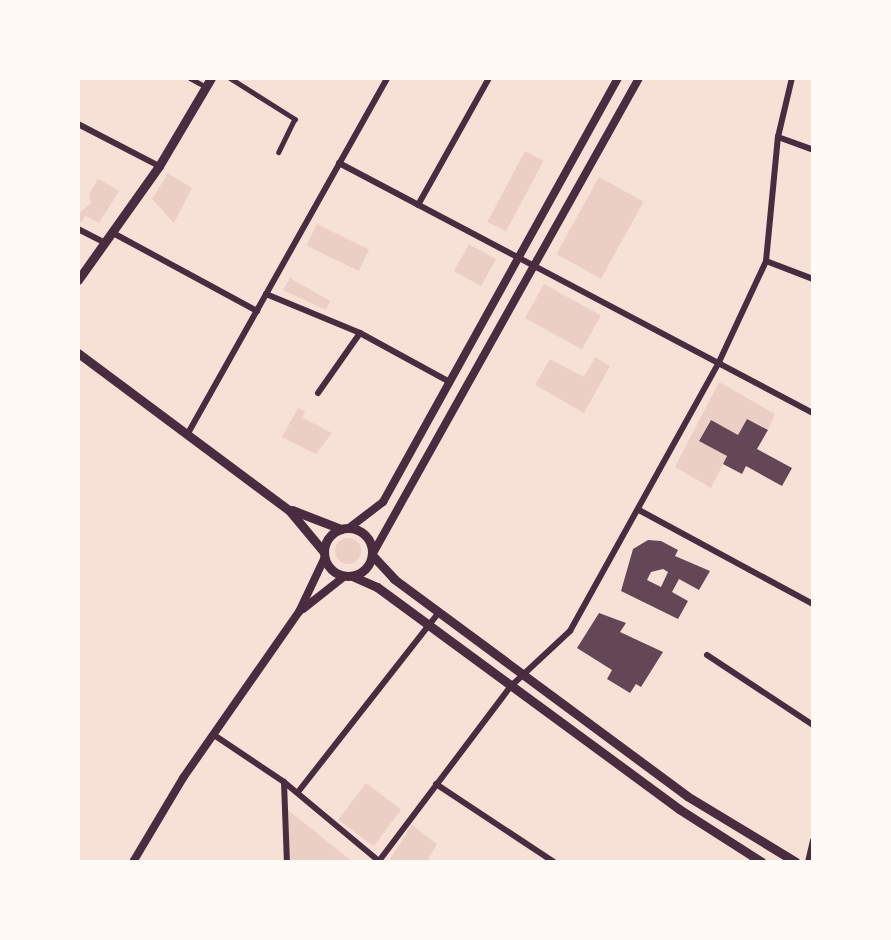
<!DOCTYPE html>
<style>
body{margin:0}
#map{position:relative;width:891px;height:940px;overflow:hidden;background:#f7e1d7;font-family:Raleway,sans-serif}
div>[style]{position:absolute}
.green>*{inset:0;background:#ebcfc5;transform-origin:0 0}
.round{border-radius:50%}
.building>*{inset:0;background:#644757}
.pedestrian>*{height:4.5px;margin:-2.25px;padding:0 2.25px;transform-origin:2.25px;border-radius:2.25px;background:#4a2c40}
.minor>*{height:6px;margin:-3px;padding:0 3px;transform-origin:3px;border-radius:3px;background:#4a2c40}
.tertiary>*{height:8px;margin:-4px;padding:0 4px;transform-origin:4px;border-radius:4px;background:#4a2c40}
.primary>*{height:9px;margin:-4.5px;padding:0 4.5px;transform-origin:4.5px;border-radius:4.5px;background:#4a2c40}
.primary>.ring{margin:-4.5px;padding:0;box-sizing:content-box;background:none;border:9px solid #4a2c40;border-radius:50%}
span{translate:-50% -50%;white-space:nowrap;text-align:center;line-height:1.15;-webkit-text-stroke:4.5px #fffaf5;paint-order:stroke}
.frame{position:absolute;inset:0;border:80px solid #fffaf5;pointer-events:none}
</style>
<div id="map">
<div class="green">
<div style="left:525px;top:151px;width:21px;height:80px;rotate:28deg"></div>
<div style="clip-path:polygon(168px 173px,192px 188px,174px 223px,152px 199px)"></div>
<div style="left:599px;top:177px;width:51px;height:88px;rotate:29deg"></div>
<div style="clip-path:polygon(98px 179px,119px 191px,99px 223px,85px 216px,81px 223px,78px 214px,91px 203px,89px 194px)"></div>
<div style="left:317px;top:224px;width:58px;height:24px;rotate:26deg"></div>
<div style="left:469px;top:244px;width:31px;height:31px;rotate:29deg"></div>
<div style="clip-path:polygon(290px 278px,330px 301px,326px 310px,283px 290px)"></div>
<div style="left:544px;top:284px;width:65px;height:39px;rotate:29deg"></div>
<div style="clip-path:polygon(595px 357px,610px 366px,584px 413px,535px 385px,550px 359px,584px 377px)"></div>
<div style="clip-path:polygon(719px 382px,775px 414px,768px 430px,747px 419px,738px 435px,710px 420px,699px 441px,727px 456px,711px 488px,675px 467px)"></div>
<div style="clip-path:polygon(298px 408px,305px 411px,303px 418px,332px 433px,316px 454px,282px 437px)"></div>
<div class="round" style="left:335px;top:538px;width:26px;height:26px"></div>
<div style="left:366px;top:783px;width:44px;height:46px;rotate:37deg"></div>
<div style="clip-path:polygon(288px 810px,353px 862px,289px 862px)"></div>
<div style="clip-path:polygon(412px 825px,437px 844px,427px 862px,388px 862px)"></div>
</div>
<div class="building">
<div style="clip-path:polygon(747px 419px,768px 430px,757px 449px,792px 468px,782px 486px,746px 466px,742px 474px,723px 464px,727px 456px,699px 441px,711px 420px,738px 435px)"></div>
<div style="clip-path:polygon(evenodd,648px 540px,661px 541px,678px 550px,675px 556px,710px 571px,699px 590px,679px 579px,672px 592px,688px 601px,678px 619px,621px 591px,633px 549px,648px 540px,663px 569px,668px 572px,661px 587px,647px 580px,651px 572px,663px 569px)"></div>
<div style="clip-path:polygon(599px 613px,626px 623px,620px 632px,663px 652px,641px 687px,636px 684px,630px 693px,607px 679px,612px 670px,577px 648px)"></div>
</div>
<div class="pedestrian">
<div style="left:190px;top:78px;width:18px;rotate:29deg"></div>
<div style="left:230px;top:78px;width:77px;rotate:32.2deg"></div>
<div style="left:295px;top:119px;width:37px;rotate:116deg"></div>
</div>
<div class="minor">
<div style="left:78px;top:124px;width:91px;rotate:27.4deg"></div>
<div style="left:778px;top:137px;width:37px;rotate:20deg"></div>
<div style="left:339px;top:163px;width:536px;rotate:27.81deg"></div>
<div style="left:418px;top:205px;width:145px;rotate:-60.8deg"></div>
<div style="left:78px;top:229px;width:30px;rotate:27deg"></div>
<div style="left:113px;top:233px;width:164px;rotate:28.4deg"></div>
<div style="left:766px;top:261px;width:50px;rotate:21deg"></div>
<div style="left:266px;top:294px;width:102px;rotate:22.5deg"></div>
<div style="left:360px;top:333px;width:102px;rotate:28.6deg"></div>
<div style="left:318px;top:393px;width:73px;rotate:-55deg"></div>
<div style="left:187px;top:435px;width:409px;rotate:-60.7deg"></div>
<div style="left:639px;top:510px;width:198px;rotate:28.4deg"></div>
<div style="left:707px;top:655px;width:127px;rotate:33.4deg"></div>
<div style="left:214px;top:735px;width:84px;rotate:33.9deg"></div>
<div style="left:284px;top:782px;width:125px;rotate:39.8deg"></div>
<div style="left:284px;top:782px;width:80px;rotate:87.9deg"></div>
<div style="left:436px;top:784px;width:141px;rotate:33.5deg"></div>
<div style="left:298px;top:792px;width:229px;rotate:-51.9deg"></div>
<div style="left:379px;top:861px;width:219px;rotate:-53deg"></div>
<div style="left:511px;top:686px;width:81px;rotate:-43deg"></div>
<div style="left:570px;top:631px;width:308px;rotate:-61deg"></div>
<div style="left:719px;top:362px;width:111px;rotate:-65deg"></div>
<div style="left:766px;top:261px;width:125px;rotate:-84.5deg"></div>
<div style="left:778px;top:137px;width:61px;rotate:-76.7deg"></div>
<div style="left:808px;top:862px;width:22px;rotate:-77deg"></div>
</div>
<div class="tertiary">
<div style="left:349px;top:528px;width:43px;rotate:-37.4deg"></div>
<div style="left:383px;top:502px;width:485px;rotate:-61deg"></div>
<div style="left:372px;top:555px;width:547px;rotate:-60.76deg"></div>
<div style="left:303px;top:609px;width:53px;rotate:-38.2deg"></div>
<div style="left:133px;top:862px;width:98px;rotate:-59.2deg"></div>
<div style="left:183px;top:778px;width:203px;rotate:-55.1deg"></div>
<div style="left:299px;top:612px;width:61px;rotate:-64.7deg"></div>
</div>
<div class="primary">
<div style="left:78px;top:280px;width:140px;rotate:-54.6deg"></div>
<div style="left:159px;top:166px;width:102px;rotate:-59.4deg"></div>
<div style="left:78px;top:353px;width:263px;rotate:36.7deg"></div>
<div style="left:289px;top:510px;width:55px;rotate:50.2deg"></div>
<div style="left:292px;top:510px;width:53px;rotate:21.2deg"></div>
<div class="ring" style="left:324px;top:528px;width:39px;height:39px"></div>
<div style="left:372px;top:555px;width:33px;rotate:47deg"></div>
<div style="left:394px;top:579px;width:365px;rotate:36.5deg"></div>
<div style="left:687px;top:796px;width:127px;rotate:31.2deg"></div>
<div style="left:352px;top:576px;width:27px;rotate:24deg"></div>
<div style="left:377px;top:587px;width:375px;rotate:36.3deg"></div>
<div style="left:679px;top:809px;width:98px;rotate:32.6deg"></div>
</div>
<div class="frame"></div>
</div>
